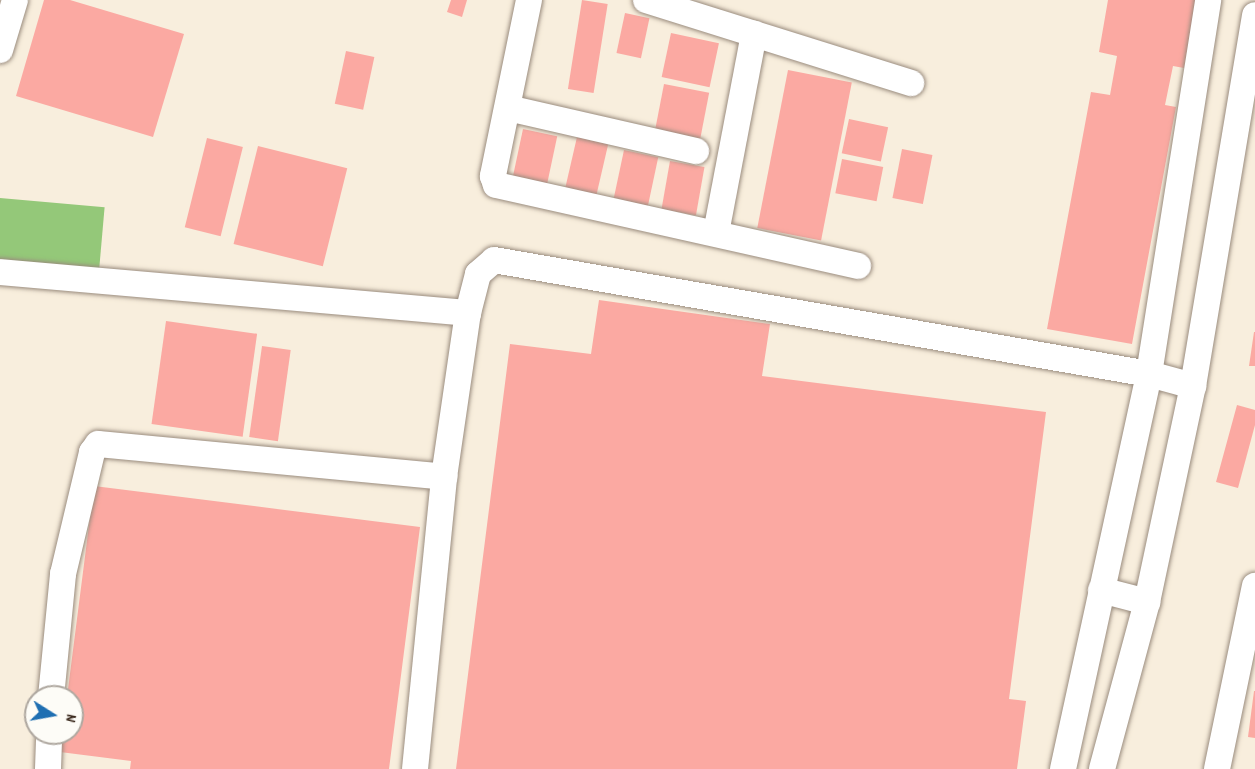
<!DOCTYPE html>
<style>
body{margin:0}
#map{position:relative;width:1255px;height:769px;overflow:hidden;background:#f8eedd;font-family:Dekko,sans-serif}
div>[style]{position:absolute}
.green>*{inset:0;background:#94c879;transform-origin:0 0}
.building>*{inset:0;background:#fba9a2;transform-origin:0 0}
.roads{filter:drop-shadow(0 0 2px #9a8c7e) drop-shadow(0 0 2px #9a8c7e)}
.minor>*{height:26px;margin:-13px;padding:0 13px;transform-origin:13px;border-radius:13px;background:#fff}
span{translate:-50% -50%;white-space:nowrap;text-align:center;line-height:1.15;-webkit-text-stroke:4.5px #fdfcf7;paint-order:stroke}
.north{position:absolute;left:24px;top:685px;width:60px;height:60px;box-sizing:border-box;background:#fdfcf7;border:2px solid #afa8a0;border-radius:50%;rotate:101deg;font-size:16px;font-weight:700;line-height:24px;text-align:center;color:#3b2a1e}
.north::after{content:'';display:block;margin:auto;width:21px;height:27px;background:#1f6fb2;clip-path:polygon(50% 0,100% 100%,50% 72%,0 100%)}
</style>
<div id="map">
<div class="green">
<div style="left:0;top:198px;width:105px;height:63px;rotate:5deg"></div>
</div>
<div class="building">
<div style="clip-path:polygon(44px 0,70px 0,184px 34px,153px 137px,16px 96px)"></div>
<div style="clip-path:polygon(451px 0,467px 0,462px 17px,447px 12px)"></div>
<div style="left:582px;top:0;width:26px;height:90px;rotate:9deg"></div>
<div style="clip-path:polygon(1108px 0,1197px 0,1184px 68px,1173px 66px,1165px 105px,1176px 107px,1132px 344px,1047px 329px,1091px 92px,1110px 95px,1117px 56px,1099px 52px)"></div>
<div style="left:625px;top:13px;width:25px;height:41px;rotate:12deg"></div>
<div style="left:671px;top:33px;width:49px;height:45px;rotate:12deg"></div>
<div style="left:346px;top:51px;width:29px;height:54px;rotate:12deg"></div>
<div style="left:788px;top:70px;width:65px;height:161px;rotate:11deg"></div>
<div style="left:664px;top:84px;width:46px;height:47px;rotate:11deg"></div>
<div style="left:849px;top:119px;width:40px;height:35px;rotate:12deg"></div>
<div style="left:523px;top:129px;width:35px;height:50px;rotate:12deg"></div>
<div style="left:577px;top:137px;width:32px;height:52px;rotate:13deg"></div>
<div style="left:207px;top:138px;width:37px;height:92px;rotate:14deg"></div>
<div style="left:258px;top:146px;width:92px;height:101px;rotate:14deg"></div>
<div style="left:902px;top:149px;width:31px;height:50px;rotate:11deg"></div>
<div style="left:624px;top:150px;width:35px;height:50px;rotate:12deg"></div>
<div style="left:842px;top:159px;width:42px;height:35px;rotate:11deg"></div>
<div style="left:670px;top:161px;width:35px;height:49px;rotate:10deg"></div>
<div style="clip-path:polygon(599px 300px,770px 324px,762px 376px,1046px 412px,1009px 699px,1026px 701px,1017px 769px,456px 769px,510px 344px,591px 354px)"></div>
<div style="left:166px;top:321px;width:92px;height:104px;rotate:8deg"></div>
<div style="clip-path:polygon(1254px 332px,1255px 332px,1255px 366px,1249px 366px)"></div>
<div style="left:262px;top:346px;width:29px;height:92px;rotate:8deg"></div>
<div style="clip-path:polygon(1237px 405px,1255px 410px,1255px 425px,1238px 488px,1216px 482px)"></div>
<div style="clip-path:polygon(94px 486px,420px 527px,389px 769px,130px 769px,131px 761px,60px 752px,63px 733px,72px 733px,72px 697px,67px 697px)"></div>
<div style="clip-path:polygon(1254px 691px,1255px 691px,1255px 738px,1248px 737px)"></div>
</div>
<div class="roads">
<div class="minor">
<div style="left:529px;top:0;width:180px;rotate:101.6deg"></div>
<div style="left:493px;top:176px;width:9px;rotate:72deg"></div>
<div style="left:496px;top:185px;width:371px;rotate:12.6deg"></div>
<div style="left:646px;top:0;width:278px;rotate:17.4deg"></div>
<div style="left:0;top:50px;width:52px;rotate:-73.3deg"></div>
<div style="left:508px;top:108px;width:193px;rotate:12.9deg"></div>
<div style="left:716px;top:233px;width:203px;rotate:-79.2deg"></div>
<div style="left:0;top:272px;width:470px;rotate:5deg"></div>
<div style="left:1101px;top:590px;width:48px;rotate:14.6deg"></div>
<div style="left:51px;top:697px;width:124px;rotate:-84.4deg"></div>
<div style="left:63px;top:574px;width:125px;rotate:-76.6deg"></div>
<div style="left:92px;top:452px;width:10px;rotate:-53deg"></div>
<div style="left:98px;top:444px;width:348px;rotate:5.4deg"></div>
<div style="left:48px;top:769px;width:36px;rotate:-88deg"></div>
<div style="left:415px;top:769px;width:293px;rotate:-84.3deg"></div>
<div style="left:444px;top:477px;width:166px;rotate:-81.7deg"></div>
<div style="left:468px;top:313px;width:40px;rotate:-75.6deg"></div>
<div style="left:478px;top:274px;width:21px;rotate:-41deg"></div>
<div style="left:494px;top:260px;width:665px;rotate:9.87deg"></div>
<div style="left:1149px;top:374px;width:46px;rotate:15.3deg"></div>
<div style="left:1063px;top:769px;width:404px;rotate:-77.7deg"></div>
<div style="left:1149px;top:374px;width:379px;rotate:-81deg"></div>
<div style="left:1102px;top:769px;width:173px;rotate:-74.9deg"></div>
<div style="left:1147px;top:602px;width:221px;rotate:-78deg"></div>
<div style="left:1193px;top:386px;width:376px;rotate:-80.5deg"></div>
<div style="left:1217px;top:769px;width:187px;rotate:-78.3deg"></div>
</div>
</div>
<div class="north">N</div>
</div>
